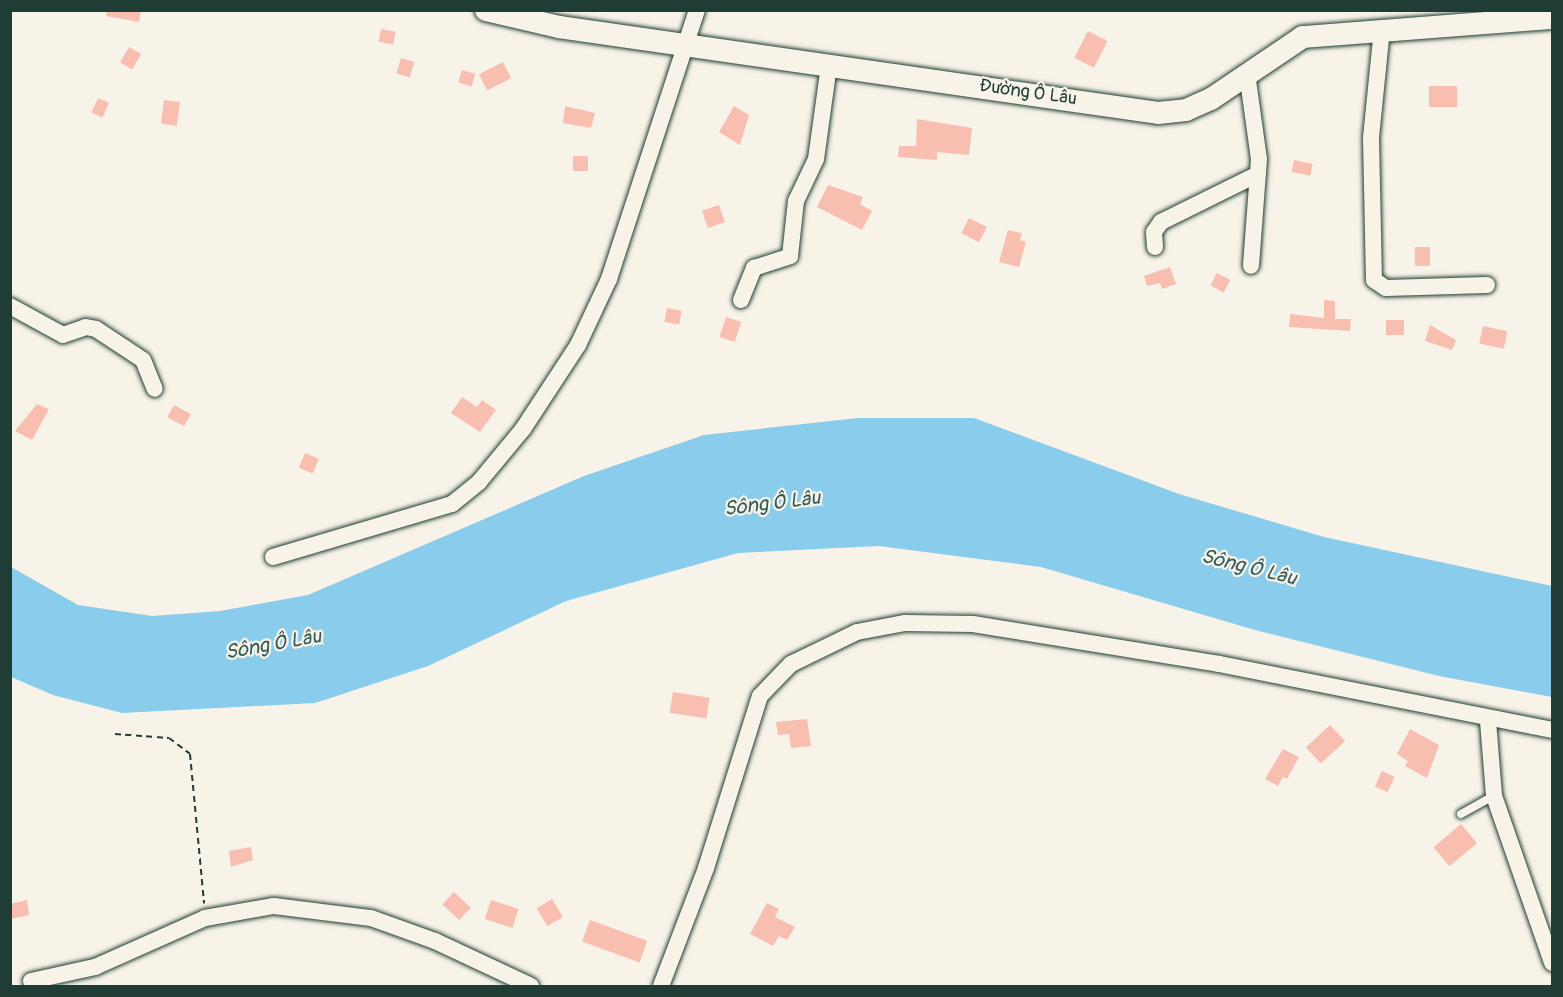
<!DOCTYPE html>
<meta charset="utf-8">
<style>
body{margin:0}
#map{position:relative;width:1563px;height:997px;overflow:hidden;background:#f7f3e8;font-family:Pangolin,sans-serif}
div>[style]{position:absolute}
.water>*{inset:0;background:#89cceb}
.building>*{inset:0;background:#f8beb0;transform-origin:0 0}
.path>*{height:2px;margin-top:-1px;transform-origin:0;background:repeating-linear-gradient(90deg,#1f3d34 0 6px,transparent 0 10.5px)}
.roads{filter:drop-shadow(0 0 2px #1f3d34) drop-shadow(0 0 2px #1f3d34)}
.service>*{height:8px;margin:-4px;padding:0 4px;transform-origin:4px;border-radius:4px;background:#f7f3e8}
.minor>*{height:16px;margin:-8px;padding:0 8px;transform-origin:8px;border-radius:8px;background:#f7f3e8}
.secondary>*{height:22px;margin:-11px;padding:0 11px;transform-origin:11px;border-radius:11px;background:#f7f3e8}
span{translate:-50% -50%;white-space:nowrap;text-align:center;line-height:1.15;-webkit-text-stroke:4.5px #f7f3e8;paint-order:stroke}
.street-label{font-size:18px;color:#1f3d34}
.water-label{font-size:20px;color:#345a59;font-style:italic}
.frame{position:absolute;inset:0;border:12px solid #1f3d34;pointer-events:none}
</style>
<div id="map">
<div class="water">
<div style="clip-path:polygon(858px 418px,974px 418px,1179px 494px,1324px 537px,1552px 586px,1552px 697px,1439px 676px,1255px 630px,1041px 567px,879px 546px,738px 553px,566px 601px,428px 666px,315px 703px,122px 713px,53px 695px,11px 677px,11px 567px,78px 605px,152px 616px,220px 611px,308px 595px,584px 476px,704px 435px)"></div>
</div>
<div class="building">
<div style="clip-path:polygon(107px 10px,141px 10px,139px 22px,106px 16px)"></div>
<div style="left:381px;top:29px;width:15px;height:13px;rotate:11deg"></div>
<div style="left:1088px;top:31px;width:22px;height:30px;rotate:27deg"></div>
<div style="left:129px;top:47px;width:14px;height:18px;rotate:30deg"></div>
<div style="left:401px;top:58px;width:14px;height:16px;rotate:17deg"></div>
<div style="left:503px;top:62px;width:18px;height:27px;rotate:63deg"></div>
<div style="left:462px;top:70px;width:14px;height:13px;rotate:17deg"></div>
<div style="left:1429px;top:86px;width:28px;height:21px"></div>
<div style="left:98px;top:98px;width:12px;height:16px;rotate:24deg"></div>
<div style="left:164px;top:100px;width:16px;height:24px;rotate:7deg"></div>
<div style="clip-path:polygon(565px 106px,595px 113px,591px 128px,563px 123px)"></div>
<div style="clip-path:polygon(734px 106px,749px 115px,740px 145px,719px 132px)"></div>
<div style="clip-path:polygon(917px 119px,972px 128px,969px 155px,937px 152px,937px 160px,898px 157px,899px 146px,916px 146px)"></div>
<div style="left:573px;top:156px;width:15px;height:15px"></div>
<div style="left:1294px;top:160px;width:19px;height:12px;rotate:12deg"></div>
<div style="clip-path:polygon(828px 185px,863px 197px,860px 204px,872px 211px,862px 230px,817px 207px)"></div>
<div style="left:719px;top:205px;width:18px;height:18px;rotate:71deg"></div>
<div style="left:969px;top:218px;width:20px;height:17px;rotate:27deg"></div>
<div style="clip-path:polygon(1008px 230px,1022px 233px,1020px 240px,1026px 242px,1019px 267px,999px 262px)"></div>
<div style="left:1415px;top:247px;width:15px;height:19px"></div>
<div style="clip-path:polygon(1170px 267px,1176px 284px,1162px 289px,1160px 283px,1147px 286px,1144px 276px)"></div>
<div style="left:1217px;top:273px;width:15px;height:14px;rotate:28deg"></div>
<div style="clip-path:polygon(1324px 300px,1335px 301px,1335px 319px,1351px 319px,1350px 331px,1289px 327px,1290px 314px,1324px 318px)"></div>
<div style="left:667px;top:308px;width:15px;height:14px;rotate:11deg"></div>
<div style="left:726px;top:317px;width:16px;height:21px;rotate:18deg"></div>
<div style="left:1386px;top:320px;width:18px;height:15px"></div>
<div style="clip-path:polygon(1430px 325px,1456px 340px,1452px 350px,1425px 341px)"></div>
<div style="left:1483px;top:326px;width:25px;height:18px;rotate:12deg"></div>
<div style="clip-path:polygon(462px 397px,477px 407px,482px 400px,496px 410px,480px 432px,451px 413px)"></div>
<div style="clip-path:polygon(37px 404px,49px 409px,32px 440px,15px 431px)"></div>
<div style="left:174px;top:405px;width:19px;height:14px;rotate:28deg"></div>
<div style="left:305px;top:453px;width:15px;height:16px;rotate:23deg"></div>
<div style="left:673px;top:692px;width:37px;height:21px;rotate:9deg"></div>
<div style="clip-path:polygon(807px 719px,811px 746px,791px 748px,789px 734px,778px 735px,776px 722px)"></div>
<div style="left:1330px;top:725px;width:22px;height:33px;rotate:47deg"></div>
<div style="clip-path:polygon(1410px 729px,1439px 745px,1427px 778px,1405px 766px,1408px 761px,1397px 754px)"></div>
<div style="clip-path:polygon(1283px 749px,1299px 757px,1287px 779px,1283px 777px,1278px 786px,1265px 779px)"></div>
<div style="left:1382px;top:771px;width:14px;height:17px;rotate:25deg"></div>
<div style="left:1461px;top:824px;width:25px;height:36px;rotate:50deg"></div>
<div style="clip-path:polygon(251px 847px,253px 860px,231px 867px,229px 851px)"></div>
<div style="left:454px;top:892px;width:23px;height:17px;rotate:43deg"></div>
<div style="left:552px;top:899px;width:21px;height:18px;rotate:59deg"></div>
<div style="clip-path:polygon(27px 900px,29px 915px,10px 919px,10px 904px)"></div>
<div style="left:491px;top:900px;width:29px;height:20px;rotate:18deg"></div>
<div style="clip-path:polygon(767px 903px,779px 909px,775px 917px,795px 927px,787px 940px,779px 936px,773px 946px,750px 934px)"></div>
<div style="left:590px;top:920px;width:61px;height:23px;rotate:20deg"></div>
</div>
<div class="path">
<div style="left:115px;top:734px;width:54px;rotate:4.2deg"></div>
<div style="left:169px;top:738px;width:26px;rotate:37deg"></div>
<div style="left:190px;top:754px;width:150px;rotate:84.6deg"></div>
</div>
<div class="roads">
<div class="service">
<div style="left:1461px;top:814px;width:38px;rotate:-29deg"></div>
</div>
<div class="minor">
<div style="left:1382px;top:29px;width:110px;rotate:95.8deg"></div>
<div style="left:1371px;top:138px;width:142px;rotate:88.8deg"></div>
<div style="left:1374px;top:280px;width:14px;rotate:34deg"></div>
<div style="left:1386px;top:288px;width:101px;rotate:-1.7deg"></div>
<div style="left:1247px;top:73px;width:87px;rotate:82.1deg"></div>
<div style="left:1259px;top:159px;width:107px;rotate:94.3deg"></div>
<div style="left:1155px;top:247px;width:15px;rotate:-94deg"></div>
<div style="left:1154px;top:232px;width:12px;rotate:-55deg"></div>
<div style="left:1161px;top:222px;width:108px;rotate:-26.3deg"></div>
<div style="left:741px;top:300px;width:35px;rotate:-68deg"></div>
<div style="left:754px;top:268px;width:38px;rotate:-18deg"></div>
<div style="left:790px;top:256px;width:55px;rotate:-83.8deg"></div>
<div style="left:796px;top:201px;width:47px;rotate:-64.5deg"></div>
<div style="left:816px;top:159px;width:95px;rotate:-82.1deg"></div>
<div style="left:10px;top:306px;width:60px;rotate:28.7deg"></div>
<div style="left:63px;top:335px;width:24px;rotate:-19deg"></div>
<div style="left:86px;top:327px;width:10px;rotate:11deg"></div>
<div style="left:96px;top:329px;width:56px;rotate:33.4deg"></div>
<div style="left:143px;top:360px;width:31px;rotate:68deg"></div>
<div style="left:273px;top:557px;width:187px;rotate:-16.5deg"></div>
<div style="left:452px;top:504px;width:35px;rotate:-39deg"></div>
<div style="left:479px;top:482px;width:69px;rotate:-50.3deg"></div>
<div style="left:523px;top:429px;width:100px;rotate:-56.8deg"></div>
<div style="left:578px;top:345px;width:73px;rotate:-64.8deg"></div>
<div style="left:609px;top:279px;width:283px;rotate:-71.9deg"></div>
<div style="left:1488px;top:721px;width:75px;rotate:85.4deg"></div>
<div style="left:1494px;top:796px;width:177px;rotate:70.8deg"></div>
<div style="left:31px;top:981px;width:66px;rotate:-12.3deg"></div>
<div style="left:95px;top:967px;width:120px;rotate:-24deg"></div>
<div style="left:205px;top:918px;width:70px;rotate:-9.9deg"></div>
<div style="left:274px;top:906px;width:98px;rotate:7.1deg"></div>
<div style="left:371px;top:918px;width:68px;rotate:19.8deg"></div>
<div style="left:435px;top:941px;width:106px;rotate:25.1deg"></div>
<div style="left:661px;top:986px;width:126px;rotate:-69.1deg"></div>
<div style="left:706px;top:868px;width:180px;rotate:-72.6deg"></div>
<div style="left:760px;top:696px;width:45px;rotate:-45.9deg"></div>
<div style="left:791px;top:664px;width:73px;rotate:-25.9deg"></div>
<div style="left:857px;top:632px;width:49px;rotate:-10.6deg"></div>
<div style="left:905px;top:623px;width:68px;rotate:0.8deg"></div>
<div style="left:973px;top:624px;width:249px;rotate:9.2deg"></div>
<div style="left:1219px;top:664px;width:339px;rotate:11.2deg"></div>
</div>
<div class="secondary">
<div style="left:486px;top:10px;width:75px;rotate:13.1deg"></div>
<div style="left:559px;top:27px;width:605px;rotate:8.17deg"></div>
<div style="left:1158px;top:113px;width:28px;rotate:-6deg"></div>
<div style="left:1186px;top:110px;width:27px;rotate:-24deg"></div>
<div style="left:1211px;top:99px;width:111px;rotate:-34deg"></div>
<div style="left:1303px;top:37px;width:250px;rotate:-4.4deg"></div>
</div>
</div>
<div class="street-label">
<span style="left:1028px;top:93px;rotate:8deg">Đường Ô Lâu</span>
</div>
<div class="water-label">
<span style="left:772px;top:503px;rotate:-7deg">Sông Ô Lâu</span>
<span style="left:1249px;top:567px;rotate:14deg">Sông Ô Lâu</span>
<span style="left:273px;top:644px;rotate:-10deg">Sông Ô Lâu</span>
</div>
<div class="frame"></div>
</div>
